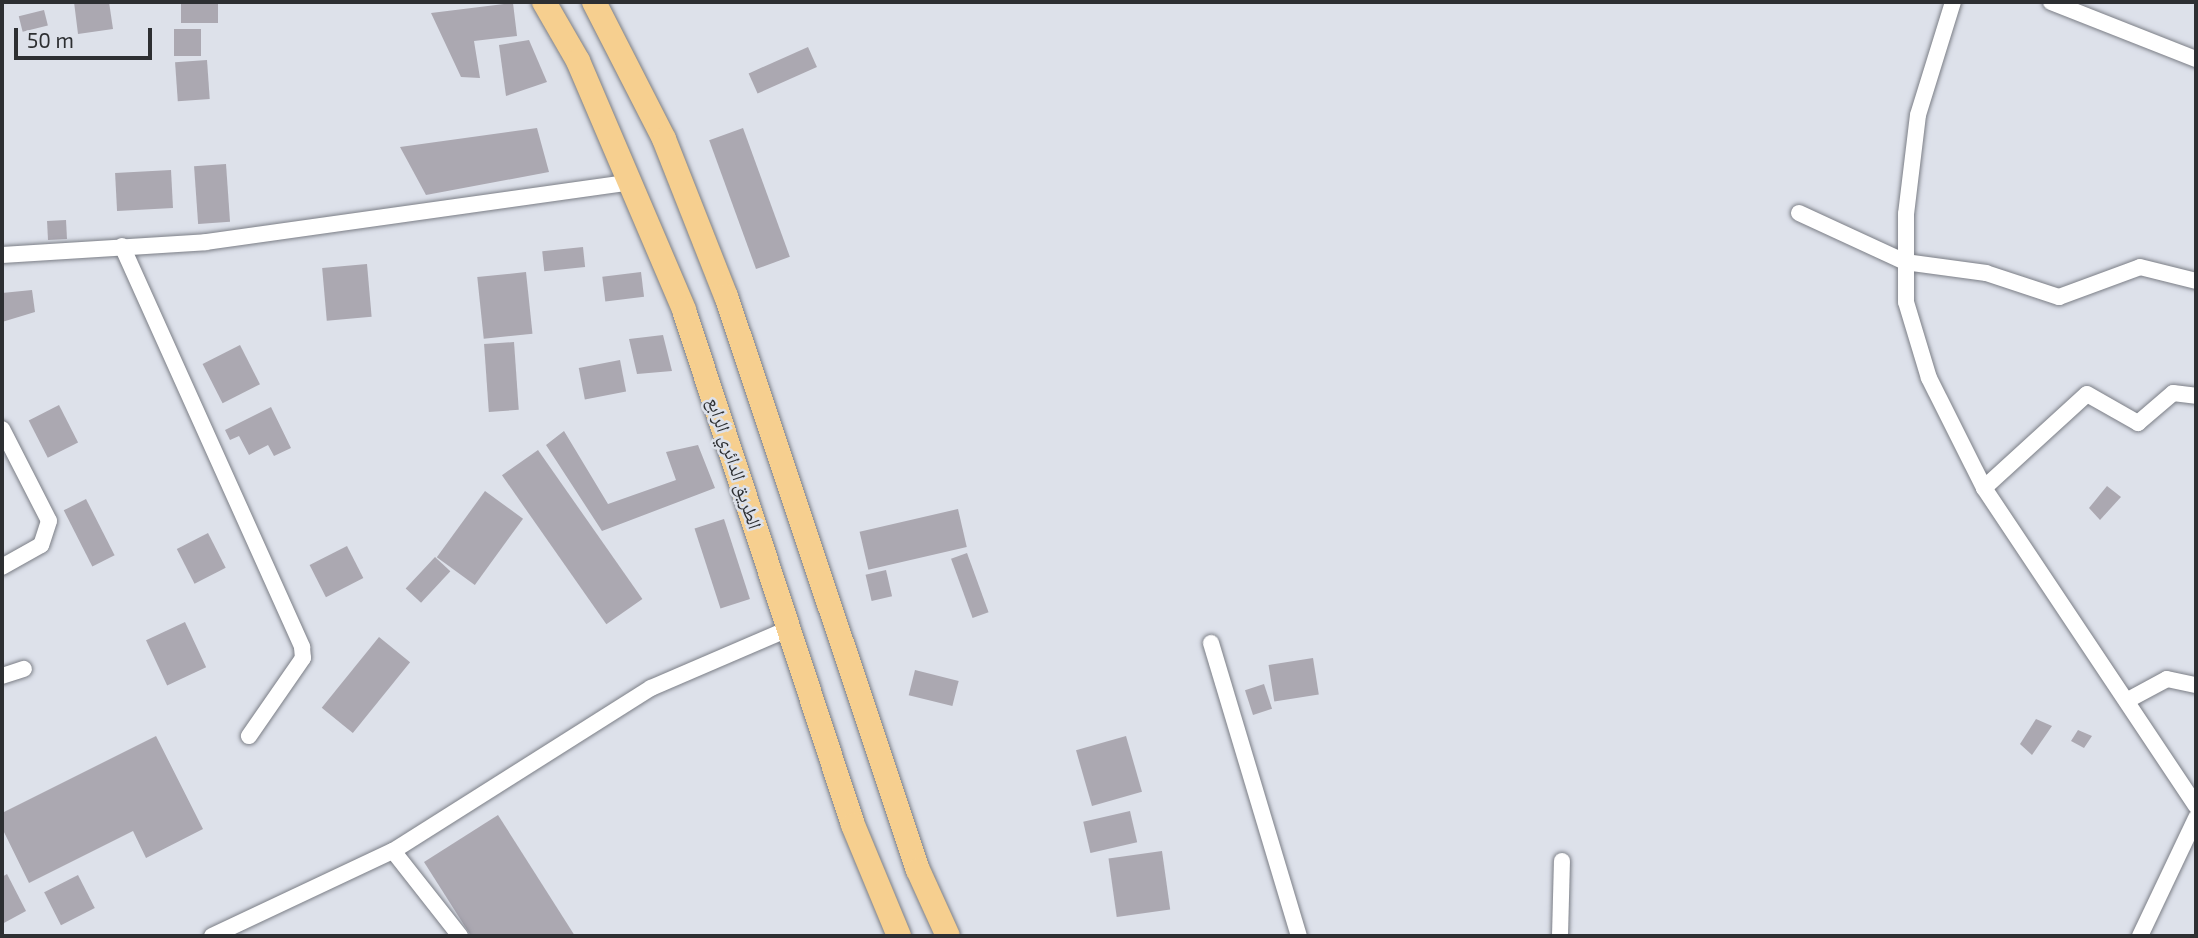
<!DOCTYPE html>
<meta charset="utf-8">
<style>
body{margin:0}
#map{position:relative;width:2198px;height:938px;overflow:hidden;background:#dde1ea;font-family:"Exo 2","Noto Naskh Arabic",sans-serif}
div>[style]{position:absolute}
.building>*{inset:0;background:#aba8b1;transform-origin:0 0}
.roads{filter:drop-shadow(0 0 2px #7b7e86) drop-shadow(0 0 2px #7b7e86)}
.minor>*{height:16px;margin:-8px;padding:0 8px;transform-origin:8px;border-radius:8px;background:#fff}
.primary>*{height:24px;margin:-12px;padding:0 12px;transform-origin:12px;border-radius:12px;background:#f6cf8f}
span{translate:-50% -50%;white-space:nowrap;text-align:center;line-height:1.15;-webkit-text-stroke:5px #dde1ea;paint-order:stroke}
.street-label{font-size:19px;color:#2d2f32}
.frame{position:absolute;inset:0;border:4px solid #2d2f32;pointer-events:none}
.scale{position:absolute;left:14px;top:28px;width:138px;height:32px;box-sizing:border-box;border:4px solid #2d2f32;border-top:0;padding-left:9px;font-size:21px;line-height:24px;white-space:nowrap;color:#2d2f32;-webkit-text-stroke:5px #dde1ea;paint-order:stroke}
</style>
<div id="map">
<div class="building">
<div style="clip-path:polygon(74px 2px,109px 2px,113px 29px,78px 34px)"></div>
<div style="left:181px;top:2px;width:37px;height:21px"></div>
<div style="clip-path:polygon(513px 3px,517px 36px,474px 41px,480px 78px,461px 77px,431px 13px)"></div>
<div style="left:44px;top:10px;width:16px;height:26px;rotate:76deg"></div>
<div style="left:174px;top:29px;width:27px;height:27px"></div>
<div style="clip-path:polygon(529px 40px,547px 82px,506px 96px,499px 45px)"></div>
<div style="left:808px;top:47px;width:22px;height:65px;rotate:66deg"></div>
<div style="left:207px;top:60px;width:39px;height:32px;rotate:86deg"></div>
<div style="clip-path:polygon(537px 128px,549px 172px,426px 195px,400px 147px)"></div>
<div style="left:743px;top:128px;width:137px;height:36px;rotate:70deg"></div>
<div style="left:226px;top:164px;width:58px;height:32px;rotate:86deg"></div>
<div style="left:171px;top:170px;width:38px;height:56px;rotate:87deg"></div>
<div style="left:66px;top:220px;width:19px;height:19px;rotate:87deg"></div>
<div style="left:583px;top:247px;width:20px;height:41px;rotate:84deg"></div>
<div style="left:367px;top:264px;width:53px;height:45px;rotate:85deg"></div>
<div style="left:526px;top:272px;width:62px;height:49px;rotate:84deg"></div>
<div style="left:641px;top:272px;width:25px;height:39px;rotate:83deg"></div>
<div style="clip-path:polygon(32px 290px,35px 312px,2px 322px,2px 293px)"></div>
<div style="clip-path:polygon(663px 335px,672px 371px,637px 374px,629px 339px)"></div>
<div style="left:514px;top:342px;width:68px;height:30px;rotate:86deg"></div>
<div style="left:240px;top:345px;width:44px;height:42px;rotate:63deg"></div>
<div style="left:620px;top:360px;width:32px;height:42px;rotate:79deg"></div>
<div style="left:59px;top:405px;width:42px;height:34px;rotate:63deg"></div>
<div style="clip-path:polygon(271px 407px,291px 448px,274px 456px,268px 445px,249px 455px,239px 436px,230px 440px,225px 430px)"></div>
<div style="clip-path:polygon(564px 431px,608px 504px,676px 480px,666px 452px,698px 445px,715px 488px,602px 531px,546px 445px)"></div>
<div style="left:538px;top:450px;width:182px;height:44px;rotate:55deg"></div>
<div style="clip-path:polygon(2107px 486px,2121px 497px,2100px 520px,2089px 508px)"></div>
<div style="left:485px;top:491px;width:47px;height:82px;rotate:36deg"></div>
<div style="left:86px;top:499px;width:63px;height:25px;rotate:63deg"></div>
<div style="left:958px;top:509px;width:39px;height:101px;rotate:77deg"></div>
<div style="left:724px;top:519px;width:84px;height:31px;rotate:72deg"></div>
<div style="left:208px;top:533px;width:39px;height:35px;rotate:63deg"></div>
<div style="left:347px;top:546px;width:36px;height:42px;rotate:63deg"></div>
<div style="left:967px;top:553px;width:63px;height:17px;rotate:70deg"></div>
<div style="left:435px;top:557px;width:21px;height:43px;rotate:43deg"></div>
<div style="left:886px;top:570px;width:27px;height:21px;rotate:77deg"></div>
<div style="left:185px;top:622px;width:50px;height:43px;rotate:65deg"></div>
<div style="left:379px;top:637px;width:40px;height:91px;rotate:39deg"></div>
<div style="left:1313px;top:658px;width:37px;height:45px;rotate:81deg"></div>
<div style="left:915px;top:670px;width:45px;height:26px;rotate:14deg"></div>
<div style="left:1264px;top:684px;width:26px;height:20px;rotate:72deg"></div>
<div style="clip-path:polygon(2036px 719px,2052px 726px,2032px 755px,2020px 744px)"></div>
<div style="clip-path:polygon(2078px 730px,2092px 736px,2084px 748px,2071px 741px)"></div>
<div style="clip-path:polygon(156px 736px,203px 829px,146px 858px,133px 831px,29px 883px,2px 828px,2px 813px)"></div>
<div style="left:1126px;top:736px;width:58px;height:52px;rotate:74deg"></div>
<div style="left:1130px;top:811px;width:32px;height:48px;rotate:77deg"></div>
<div style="clip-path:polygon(498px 815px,575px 936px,471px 936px,424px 862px)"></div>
<div style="left:1162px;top:851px;width:59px;height:54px;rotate:82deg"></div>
<div style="clip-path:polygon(7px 874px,26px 911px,2px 924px,2px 877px)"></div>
<div style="left:78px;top:875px;width:37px;height:38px;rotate:63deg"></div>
</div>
<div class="roads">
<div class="minor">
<div style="left:1953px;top:2px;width:118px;rotate:107.2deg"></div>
<div style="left:1918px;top:115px;width:100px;rotate:96.9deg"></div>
<div style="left:1906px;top:214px;width:88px;rotate:90deg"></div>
<div style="left:1906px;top:302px;width:79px;rotate:73.2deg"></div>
<div style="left:1929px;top:378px;width:123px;rotate:63.4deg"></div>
<div style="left:1984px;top:488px;width:382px;rotate:56.3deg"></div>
<div style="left:2051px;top:2px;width:156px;rotate:21.5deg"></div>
<div style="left:1799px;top:213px;width:117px;rotate:24.8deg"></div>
<div style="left:1905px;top:262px;width:82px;rotate:7.7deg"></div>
<div style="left:1986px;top:273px;width:77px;rotate:18.2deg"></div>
<div style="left:2059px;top:297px;width:86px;rotate:-20.3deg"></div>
<div style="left:2140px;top:267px;width:58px;rotate:14deg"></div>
<div style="left:122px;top:246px;width:440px;rotate:65.8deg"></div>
<div style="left:302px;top:647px;width:11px;rotate:85deg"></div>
<div style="left:303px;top:658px;width:95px;rotate:124.7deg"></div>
<div style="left:2px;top:255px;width:204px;rotate:-3.6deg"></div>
<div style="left:206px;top:242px;width:431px;rotate:-8deg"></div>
<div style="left:2px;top:429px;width:103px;rotate:62.9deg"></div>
<div style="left:49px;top:521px;width:25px;rotate:108deg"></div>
<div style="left:41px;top:545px;width:45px;rotate:150.6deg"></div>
<div style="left:1984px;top:488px;width:139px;rotate:-42.4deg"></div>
<div style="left:2087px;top:394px;width:59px;rotate:29.6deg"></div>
<div style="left:2138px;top:423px;width:46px;rotate:-40.6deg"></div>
<div style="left:2173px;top:393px;width:23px;rotate:7deg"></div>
<div style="left:1211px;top:643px;width:306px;rotate:73.3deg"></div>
<div style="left:2px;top:676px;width:23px;rotate:-18deg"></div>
<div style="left:2128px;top:700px;width:44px;rotate:-28.3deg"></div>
<div style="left:2167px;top:679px;width:30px;rotate:12deg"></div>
<div style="left:212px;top:936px;width:200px;rotate:-25.2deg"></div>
<div style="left:460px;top:936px;width:108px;rotate:-128.2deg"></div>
<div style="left:393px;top:851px;width:305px;rotate:-32.3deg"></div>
<div style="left:651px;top:688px;width:151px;rotate:-23.3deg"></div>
<div style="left:1560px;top:936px;width:75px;rotate:-88.5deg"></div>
<div style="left:2140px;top:936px;width:131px;rotate:-64.6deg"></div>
</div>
<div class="primary">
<div style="left:544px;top:2px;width:68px;rotate:60deg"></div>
<div style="left:578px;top:61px;width:271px;rotate:66.9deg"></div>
<div style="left:684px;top:310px;width:542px;rotate:71.83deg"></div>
<div style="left:853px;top:825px;width:120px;rotate:67.5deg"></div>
<div style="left:594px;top:2px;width:154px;rotate:62.9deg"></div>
<div style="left:664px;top:139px;width:169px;rotate:68.5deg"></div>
<div style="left:726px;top:296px;width:605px;rotate:71.51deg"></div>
<div style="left:918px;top:870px;width:72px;rotate:65.6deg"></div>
</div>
</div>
<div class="street-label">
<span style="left:735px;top:463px;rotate:72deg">الطريق الدائري الرابع</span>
</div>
<div class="frame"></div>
<div class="scale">50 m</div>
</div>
